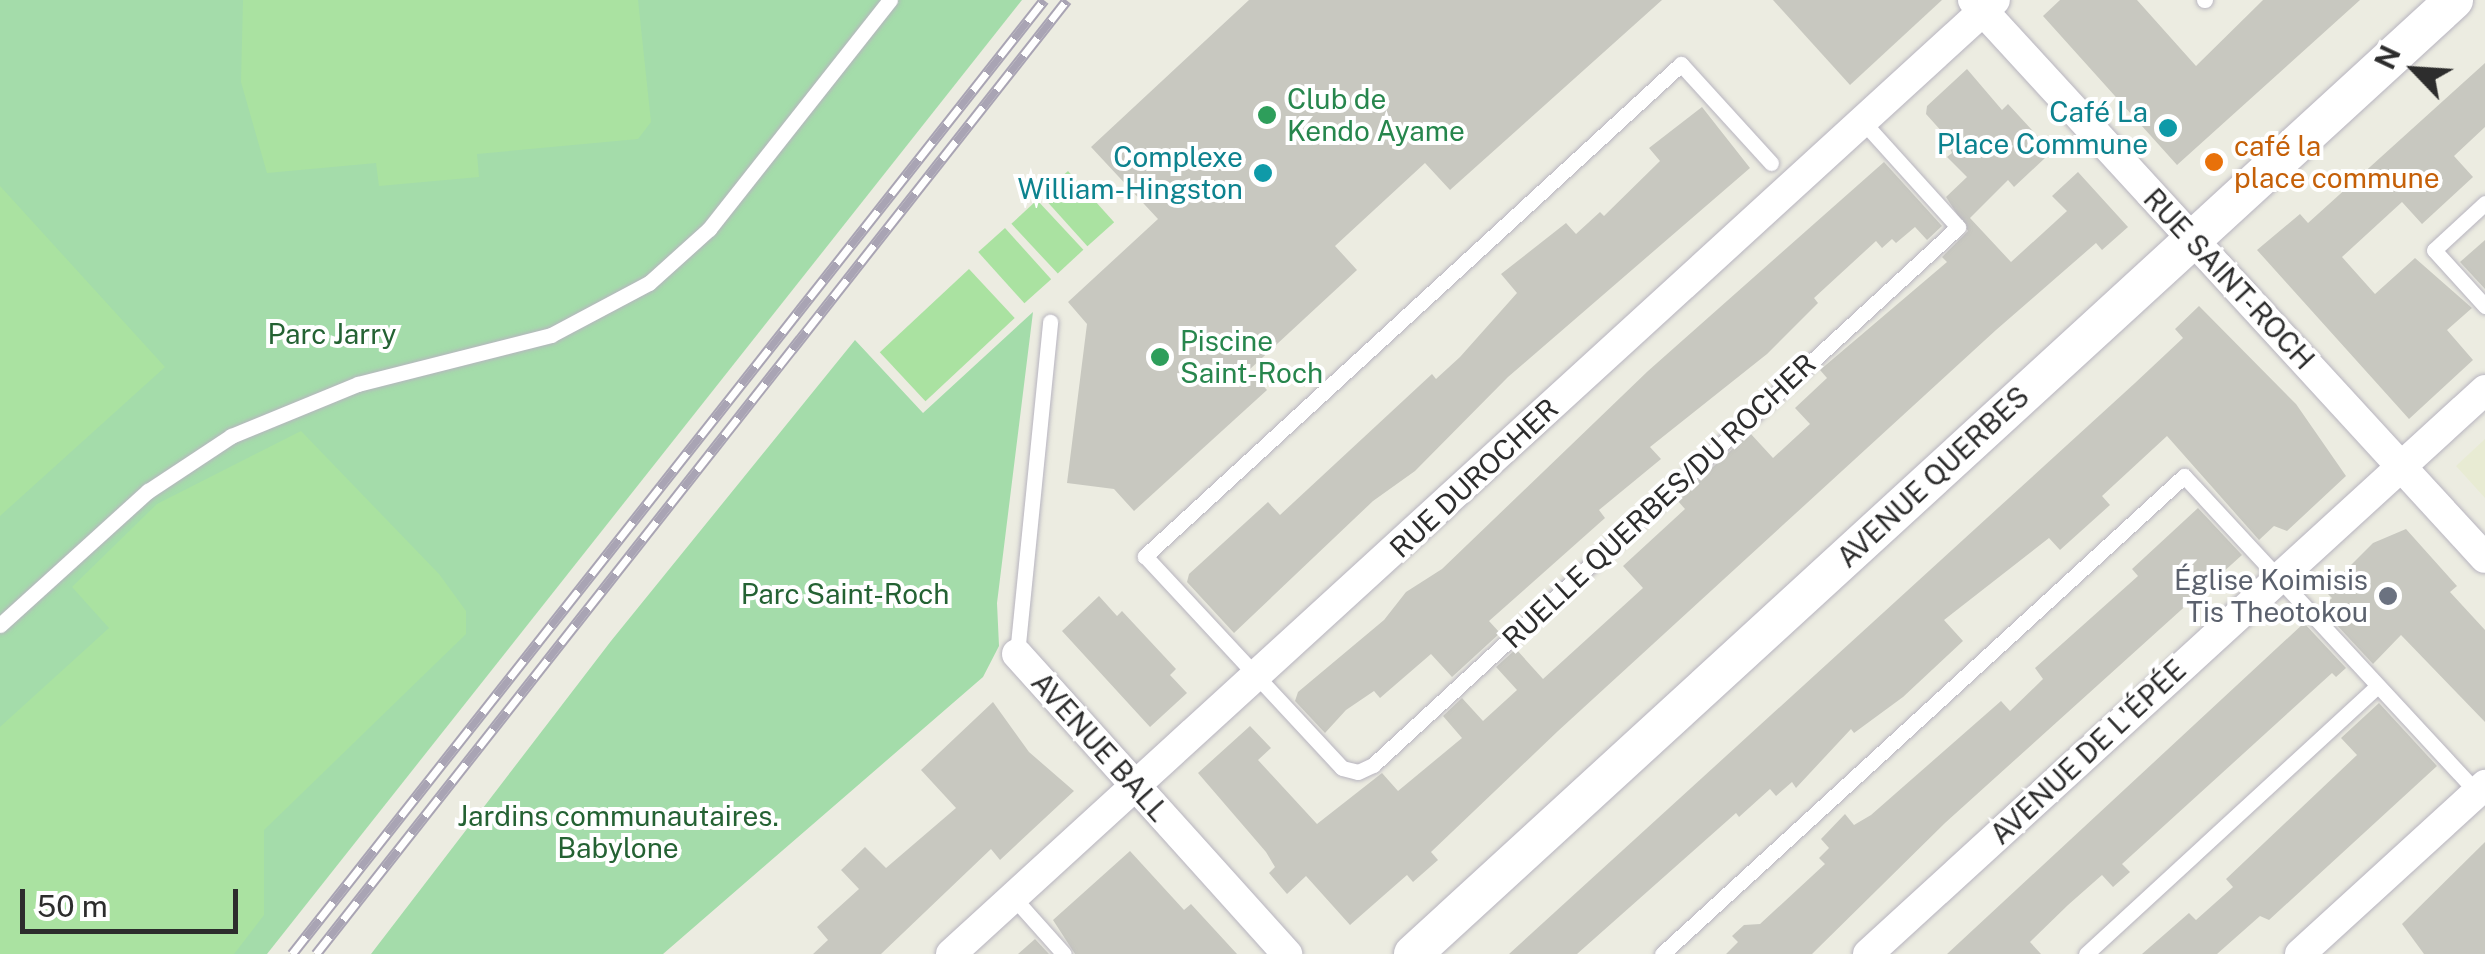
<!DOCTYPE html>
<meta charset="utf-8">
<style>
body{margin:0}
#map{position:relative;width:2485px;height:954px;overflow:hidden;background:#ecece1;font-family:"Public Sans",sans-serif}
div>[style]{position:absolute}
.education>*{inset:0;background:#e8ebd3}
.green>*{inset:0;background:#a4dcaa}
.pitch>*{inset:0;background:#aae2a1;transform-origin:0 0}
.building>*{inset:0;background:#c8c8c0}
.roads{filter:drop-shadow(0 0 2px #b7b4bf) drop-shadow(0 0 2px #b7b4bf)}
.service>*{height:15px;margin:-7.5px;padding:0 7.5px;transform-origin:7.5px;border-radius:7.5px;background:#fff}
.minor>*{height:30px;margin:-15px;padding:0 15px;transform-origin:15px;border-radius:15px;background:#fff}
.tertiary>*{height:38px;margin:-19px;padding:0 19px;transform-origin:19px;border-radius:19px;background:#fff}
.rail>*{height:11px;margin-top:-5.5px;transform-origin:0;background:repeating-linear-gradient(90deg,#fff 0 22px,#a9a4b4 0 44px);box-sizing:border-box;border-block:2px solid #a9a4b4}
.dots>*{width:28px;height:28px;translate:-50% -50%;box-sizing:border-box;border:5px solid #fff;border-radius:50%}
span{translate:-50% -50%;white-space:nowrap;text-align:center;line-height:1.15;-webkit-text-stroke:8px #fff;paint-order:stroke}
.leisure-label{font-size:28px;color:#27864d}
.left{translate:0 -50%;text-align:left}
.culture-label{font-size:28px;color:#0d838f}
.right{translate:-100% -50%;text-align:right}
.food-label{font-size:28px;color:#c56008}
.street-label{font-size:28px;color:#2d2d2d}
.park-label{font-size:28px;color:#246233}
.worship-label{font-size:28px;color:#5b616d}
.north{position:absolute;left:2365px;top:20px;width:100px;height:100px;-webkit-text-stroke:8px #fff;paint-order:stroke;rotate:295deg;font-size:28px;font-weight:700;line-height:40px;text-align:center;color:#2d2d2d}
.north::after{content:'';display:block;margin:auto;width:35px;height:45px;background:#2d2d2d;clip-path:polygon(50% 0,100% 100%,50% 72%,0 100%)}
.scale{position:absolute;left:20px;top:889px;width:218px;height:45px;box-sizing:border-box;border:5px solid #2d2d2d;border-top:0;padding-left:12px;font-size:30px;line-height:35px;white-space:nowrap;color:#2d2d2d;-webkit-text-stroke:8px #fff;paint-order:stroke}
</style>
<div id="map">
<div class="education">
<div style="clip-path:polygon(2485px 439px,2485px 498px,2456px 466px)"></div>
</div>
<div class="green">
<div style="clip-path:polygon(0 0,1022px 0,267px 954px,0 954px)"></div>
<div style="clip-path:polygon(1033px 312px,997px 603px,999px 646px,983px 677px,663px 954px,371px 954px,611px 641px,855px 340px,923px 413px)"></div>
</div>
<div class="pitch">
<div style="clip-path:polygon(243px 0,638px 0,651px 122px,638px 139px,477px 154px,479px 177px,379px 186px,376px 163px,267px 173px,241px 82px)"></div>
<div style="left:1068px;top:171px;width:69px;height:36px;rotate:48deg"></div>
<div style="clip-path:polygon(0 186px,165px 367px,0 516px)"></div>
<div style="left:1037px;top:200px;width:68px;height:35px;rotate:47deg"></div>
<div style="left:1005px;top:228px;width:69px;height:36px;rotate:48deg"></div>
<div style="left:969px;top:269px;width:67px;height:122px;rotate:47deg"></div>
<div style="clip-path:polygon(301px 431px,439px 574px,466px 611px,466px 634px,264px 830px,264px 915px,234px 954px,0 954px,0 727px,109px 628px,72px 587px,157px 504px)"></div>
</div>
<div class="building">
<div style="clip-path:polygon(1249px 0,1662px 0,1450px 190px,1425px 163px,1335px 246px,1357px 270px,1249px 370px,1267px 390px,1134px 511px,1114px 489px,1067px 483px,1087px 324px,1068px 302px,1158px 219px,1091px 147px)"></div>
<div style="clip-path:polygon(1773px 0,1942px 0,1850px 85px)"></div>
<div style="clip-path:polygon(2060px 0,2137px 0,2196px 66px,2263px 0,2360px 0,2177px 165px,2043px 16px)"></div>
<div style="clip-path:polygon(2485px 63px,2485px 127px,2454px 156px,2473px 177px,2422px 224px,2402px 202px,2342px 257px,2375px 294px,2415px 258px,2472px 308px,2447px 330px,2473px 360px,2409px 419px,2257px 250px,2300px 214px,2308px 223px)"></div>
<div style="clip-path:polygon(1967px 69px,2002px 110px,2008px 104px,2044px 143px,2038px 149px,2045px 158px,2014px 187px,2008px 180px,1970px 218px,2011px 262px,2067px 211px,2052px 196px,2078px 172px,2128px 227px,2102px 250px,2096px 243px,1996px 330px,1558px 731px,1431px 852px,1438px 860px,1413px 882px,1407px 875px,1350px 925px,1306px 876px,1287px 894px,1269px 873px,1275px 867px,1266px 852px,1198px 773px,1250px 726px,1271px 748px,1258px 760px,1317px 824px,1382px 773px,1398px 791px,1462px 738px,1443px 716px,1462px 698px,1483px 721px,1517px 690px,1496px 667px,1516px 649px,1543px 679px,1643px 588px,1623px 566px,1685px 509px,1677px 500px,1750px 433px,1773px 458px,1810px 424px,1795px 408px,1827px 378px,1820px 370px,1947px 262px,1942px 257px,1968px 231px,1946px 197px,1967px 177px,1947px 157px,1952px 153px,1944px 134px,1926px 114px,1927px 106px)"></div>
<div style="clip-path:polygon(1702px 107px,1750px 168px,1508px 377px,1415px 471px,1373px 501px,1234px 633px,1187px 582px,1189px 574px,1268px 502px,1280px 515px,1432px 374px,1436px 379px,1460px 357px,1517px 293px,1501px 274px,1566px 223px,1576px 234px,1600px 212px,1604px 216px,1660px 161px,1649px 148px)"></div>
<div style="clip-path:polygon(1884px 162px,1942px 226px,1927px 240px,1915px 227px,1896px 243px,1892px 239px,1882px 248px,1876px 241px,1814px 298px,1818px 303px,1767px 354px,1650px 447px,1661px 459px,1599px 510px,1605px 518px,1489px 621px,1500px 633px,1452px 677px,1431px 654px,1380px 698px,1374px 691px,1346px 710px,1325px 733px,1295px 701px,1298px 692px,1384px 620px,1406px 592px,1442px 569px,1648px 371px)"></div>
<div style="clip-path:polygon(2485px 240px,2485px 289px,2460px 262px)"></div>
<div style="clip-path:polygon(2199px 306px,2296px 404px,2346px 476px,2287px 531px,2274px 526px,2259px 540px,2167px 436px,2102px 496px,2110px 505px,2060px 550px,2049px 538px,1944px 620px,1963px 641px,1903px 697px,1854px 733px,1851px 729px,1796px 788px,1792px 782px,1776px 796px,1770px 789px,1739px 817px,1736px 813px,1577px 954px,1509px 954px,2135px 383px,2183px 338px,2175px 329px)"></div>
<div style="clip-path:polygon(2198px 508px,2242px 555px,1945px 823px,1812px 954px,1726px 954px,1738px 942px,1732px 936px,1744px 925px,1760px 924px,1825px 864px,1819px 858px,1829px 848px,1821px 839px,1845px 814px,1854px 825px,1871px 815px,2001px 701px,2010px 711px,2043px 679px,2035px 668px,2138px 576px,2132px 569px)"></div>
<div style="clip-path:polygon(2406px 529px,2457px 586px,2450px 592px,2485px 630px,2485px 722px,2401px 635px,2373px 664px,2321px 608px,2332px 598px,2325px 591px,2373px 543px)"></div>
<div style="clip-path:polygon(1099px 596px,1117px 616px,1122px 611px,1176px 669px,1170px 675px,1187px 693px,1150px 727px,1062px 631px)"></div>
<div style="clip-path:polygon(2304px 623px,2346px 668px,2336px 677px,2332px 673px,2122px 864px,2130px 872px,2113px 887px,2102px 875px,2068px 905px,2030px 942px,2041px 954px,1947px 954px)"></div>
<div style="clip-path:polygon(993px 702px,1029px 752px,1074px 791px,1000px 860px,991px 849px,881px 954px,813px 954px,828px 940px,817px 927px,859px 889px,841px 870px,865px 847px,886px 868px,956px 808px,921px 770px)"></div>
<div style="clip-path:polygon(2379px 703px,2437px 766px,2269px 920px,2260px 916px,2217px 954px,2142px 954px,2189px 913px,2196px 920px,2233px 887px,2226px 879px,2357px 755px,2341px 738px)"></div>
<div style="clip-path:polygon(2485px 842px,2485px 954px,2424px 954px,2402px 924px)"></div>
<div style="clip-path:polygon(1130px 851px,1184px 910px,1191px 904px,1237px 954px,1075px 954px,1053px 920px)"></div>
<div style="clip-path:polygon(1035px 939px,1049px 954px,1018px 954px)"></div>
</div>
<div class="roads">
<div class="service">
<div style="left:2204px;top:0;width:1px"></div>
<div style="left:1771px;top:163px;width:134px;rotate:-132.3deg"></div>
<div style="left:1681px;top:64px;width:728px;rotate:137.45deg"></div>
<div style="left:1145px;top:556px;width:289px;rotate:47.1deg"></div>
<div style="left:1342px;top:768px;width:16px;rotate:14deg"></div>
<div style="left:1358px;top:772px;width:17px;rotate:-25deg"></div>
<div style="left:1373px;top:765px;width:795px;rotate:-42.6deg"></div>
<div style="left:1958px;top:227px;width:142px;rotate:-132.1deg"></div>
<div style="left:2485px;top:203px;width:69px;rotate:137.3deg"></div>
<div style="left:2434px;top:250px;width:76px;rotate:47.7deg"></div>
<div style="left:0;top:625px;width:200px;rotate:-42.2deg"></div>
<div style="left:148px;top:491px;width:100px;rotate:-33.5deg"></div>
<div style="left:231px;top:436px;width:137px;rotate:-22.3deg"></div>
<div style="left:358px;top:384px;width:199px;rotate:-14.2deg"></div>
<div style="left:551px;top:335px;width:111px;rotate:-28deg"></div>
<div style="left:649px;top:283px;width:81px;rotate:-42deg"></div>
<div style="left:709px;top:229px;width:292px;rotate:-51.7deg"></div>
<div style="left:1017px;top:654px;width:334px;rotate:-84.3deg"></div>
<div style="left:1013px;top:897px;width:76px;rotate:48.2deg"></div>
<div style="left:1662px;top:954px;width:708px;rotate:-42.48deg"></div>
<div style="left:2184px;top:476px;width:433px;rotate:47.2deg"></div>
<div style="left:2086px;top:954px;width:394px;rotate:-42.6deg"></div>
</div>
<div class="minor">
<div style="left:1973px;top:0;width:757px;rotate:47.46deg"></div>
<div style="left:1017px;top:654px;width:404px;rotate:48deg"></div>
<div style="left:951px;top:954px;width:1414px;rotate:-42.42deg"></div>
<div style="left:1868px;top:954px;width:836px;rotate:-42.43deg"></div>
<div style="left:2300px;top:954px;width:251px;rotate:-42.4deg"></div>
</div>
<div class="tertiary">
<div style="left:1413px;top:954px;width:1412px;rotate:-42.5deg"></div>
</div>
</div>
<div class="rail">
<div style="left:292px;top:954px;width:1215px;rotate:-51.75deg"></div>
<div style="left:316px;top:954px;width:1214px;rotate:-51.79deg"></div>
</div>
<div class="dots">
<div style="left:1267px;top:115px;background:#2e9e5b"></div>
<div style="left:2168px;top:128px;background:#0f9aa8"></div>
<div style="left:2214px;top:162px;background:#e8710a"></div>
<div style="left:1263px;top:173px;background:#0f9aa8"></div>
<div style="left:1160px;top:357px;background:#2e9e5b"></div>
<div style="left:2388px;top:596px;background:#6b7280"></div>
</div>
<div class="leisure-label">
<span class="left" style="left:1287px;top:115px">Club de<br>Kendo Ayame</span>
<span class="left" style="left:1180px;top:357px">Piscine<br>Saint-Roch</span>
</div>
<div class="culture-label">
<span class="right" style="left:2148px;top:128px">Café La<br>Place Commune</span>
<span class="right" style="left:1243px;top:173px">Complexe<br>William-Hingston</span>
</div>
<div class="food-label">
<span class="left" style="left:2234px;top:162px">café la<br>place commune</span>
</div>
<div class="street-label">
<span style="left:2229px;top:279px;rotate:47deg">RUE SAINT-ROCH</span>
<span style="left:1933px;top:477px;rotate:-43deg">AVENUE QUERBES</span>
<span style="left:1474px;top:478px;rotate:-43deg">RUE DUROCHER</span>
<span style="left:1659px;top:501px;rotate:-43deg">RUELLE QUERBES/DU ROCHER</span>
<span style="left:1100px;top:747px;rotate:48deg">AVENUE BALL</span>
<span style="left:2088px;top:752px;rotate:-43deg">AVENUE DE L'ÉPÉE</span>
</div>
<div class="park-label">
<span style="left:332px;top:334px">Parc Jarry</span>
<span style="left:845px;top:594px">Parc Saint-Roch</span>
<span style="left:618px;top:832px">Jardins communautaires.<br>Babylone</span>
</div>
<div class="worship-label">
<span class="right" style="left:2368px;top:596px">Église Koimisis<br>Tis Theotokou</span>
</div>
<div class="north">N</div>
<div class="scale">50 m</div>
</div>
